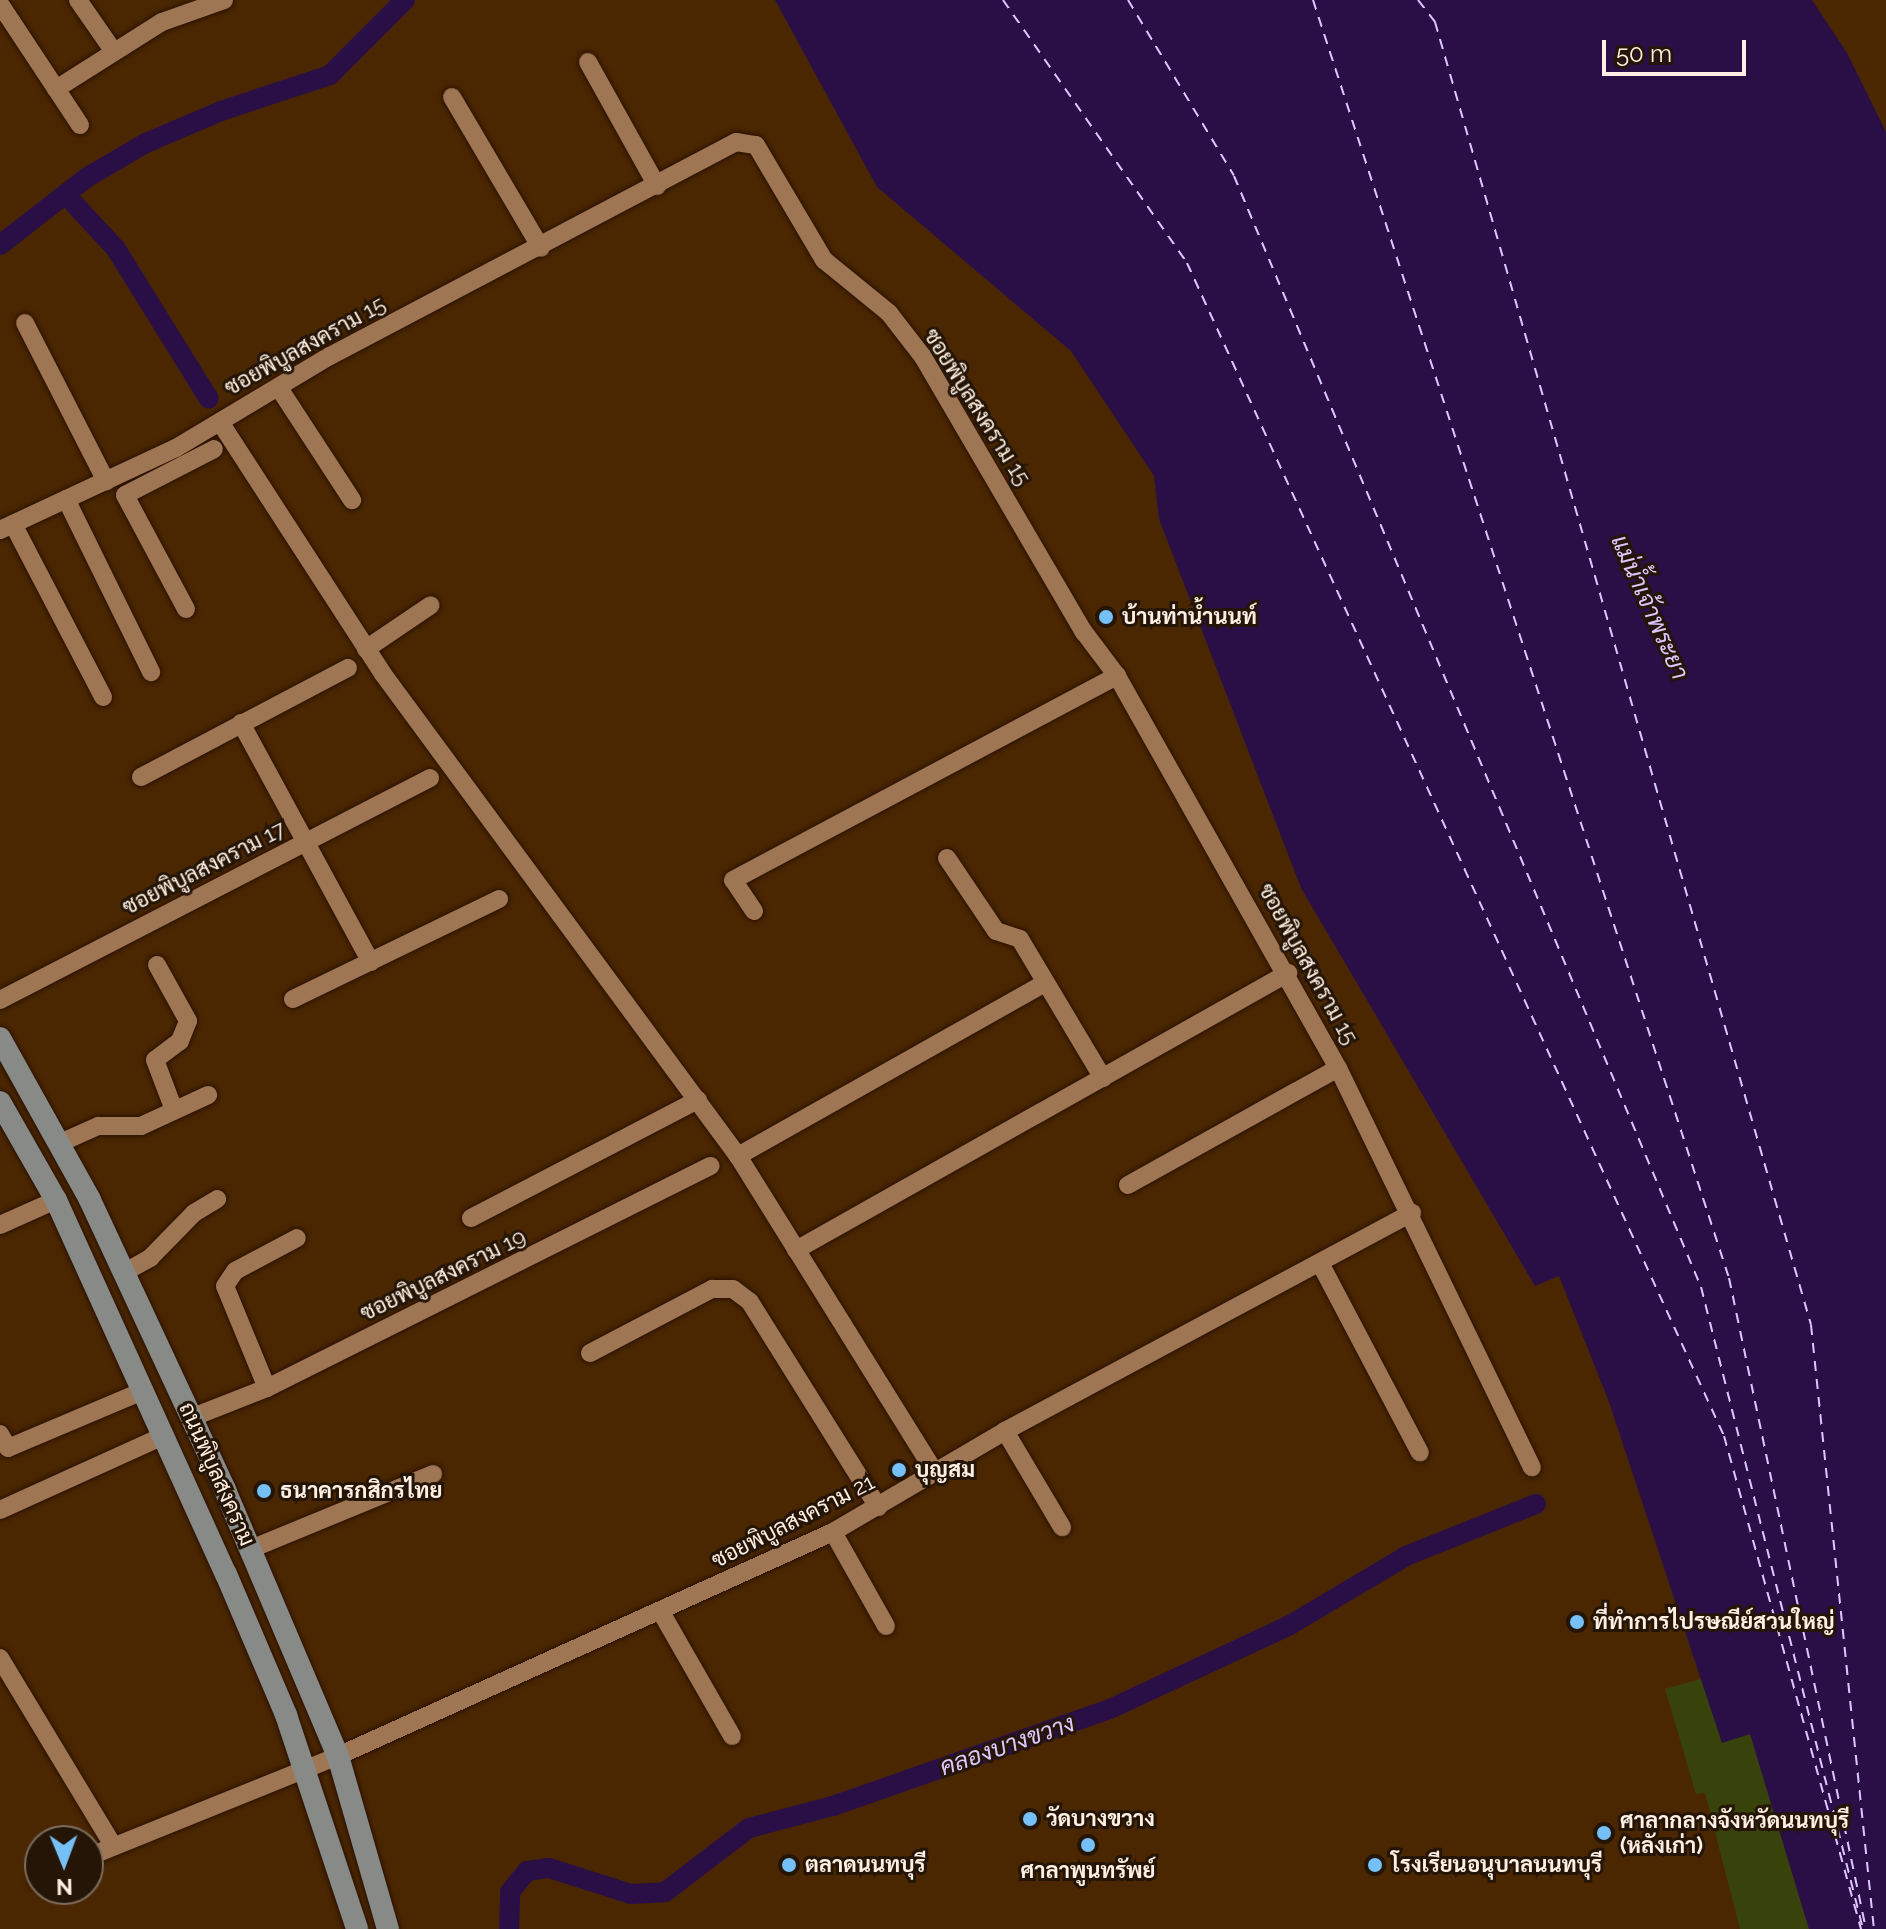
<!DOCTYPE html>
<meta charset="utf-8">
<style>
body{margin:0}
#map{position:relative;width:1886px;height:1929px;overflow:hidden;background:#4a2701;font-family:Raleway,Sarabun,sans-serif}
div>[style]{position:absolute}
.green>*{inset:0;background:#37430a}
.water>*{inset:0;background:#2a0f47}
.canal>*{height:20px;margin:-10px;padding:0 10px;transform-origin:10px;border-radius:10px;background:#2a0f47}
.ferry>*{height:2px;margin-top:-1px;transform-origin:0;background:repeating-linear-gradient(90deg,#dcc8ff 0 10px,transparent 0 18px)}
.roads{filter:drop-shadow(0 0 2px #2b1100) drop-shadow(0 0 2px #2b1100)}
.minor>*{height:18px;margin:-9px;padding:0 9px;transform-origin:9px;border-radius:9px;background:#9e7653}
.secondary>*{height:22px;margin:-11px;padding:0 11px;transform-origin:11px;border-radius:11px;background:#878a86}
.dots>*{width:22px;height:22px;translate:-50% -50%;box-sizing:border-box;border:4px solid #241507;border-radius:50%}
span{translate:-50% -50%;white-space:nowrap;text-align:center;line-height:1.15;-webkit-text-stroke:6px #241507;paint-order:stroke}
.street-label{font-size:22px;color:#fef0e4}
.poi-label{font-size:22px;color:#fef0e4;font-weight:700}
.left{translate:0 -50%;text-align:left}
.water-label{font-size:24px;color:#dcc8ff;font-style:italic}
.north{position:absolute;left:24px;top:1825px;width:80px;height:80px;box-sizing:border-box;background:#241507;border:2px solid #7b6d5f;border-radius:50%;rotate:179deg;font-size:22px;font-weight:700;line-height:32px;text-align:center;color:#fef0e4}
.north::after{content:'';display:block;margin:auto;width:28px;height:36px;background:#75c0f6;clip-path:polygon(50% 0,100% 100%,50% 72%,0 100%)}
.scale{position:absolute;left:1602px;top:40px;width:144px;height:36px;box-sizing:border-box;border:4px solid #fef0e4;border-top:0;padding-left:10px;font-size:24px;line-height:28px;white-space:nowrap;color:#fef0e4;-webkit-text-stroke:6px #241507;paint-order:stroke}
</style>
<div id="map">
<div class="green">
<div style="clip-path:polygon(1704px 1678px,1722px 1742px,1750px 1733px,1809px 1929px,1740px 1929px,1705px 1793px,1696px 1794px,1665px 1689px)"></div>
</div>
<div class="water">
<div style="clip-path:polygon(775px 0,1812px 0,1847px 53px,1886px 132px,1886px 1929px,1809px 1929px,1750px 1734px,1722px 1743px,1609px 1402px,1559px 1276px,1535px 1286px,1301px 888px,1159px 519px,1154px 476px,1071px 351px,877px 187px)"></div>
</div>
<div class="canal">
<div style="left:67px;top:196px;width:72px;rotate:47.2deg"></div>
<div style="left:116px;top:249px;width:176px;rotate:58.2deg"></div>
<div style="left:0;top:245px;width:109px;rotate:-37.9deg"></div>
<div style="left:86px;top:178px;width:69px;rotate:-30.3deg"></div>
<div style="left:146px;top:143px;width:82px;rotate:-23.1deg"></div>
<div style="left:221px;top:111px;width:115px;rotate:-18.3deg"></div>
<div style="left:330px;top:75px;width:106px;rotate:-45deg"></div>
<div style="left:509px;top:1929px;width:37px;rotate:-88deg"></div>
<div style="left:510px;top:1892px;width:27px;rotate:-51deg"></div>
<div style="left:527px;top:1871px;width:22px;rotate:-8deg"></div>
<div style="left:549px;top:1868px;width:86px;rotate:17.6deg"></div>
<div style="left:631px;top:1894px;width:34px;rotate:-3deg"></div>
<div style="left:665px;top:1892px;width:106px;rotate:-37.3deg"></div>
<div style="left:749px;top:1828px;width:87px;rotate:-14.7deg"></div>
<div style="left:833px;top:1806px;width:293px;rotate:-19.3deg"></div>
<div style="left:1110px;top:1709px;width:199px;rotate:-25deg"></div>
<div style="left:1290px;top:1625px;width:135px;rotate:-30.7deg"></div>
<div style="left:1406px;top:1556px;width:140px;rotate:-21.8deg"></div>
</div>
<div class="ferry">
<div style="left:1003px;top:0;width:321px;rotate:55deg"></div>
<div style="left:1187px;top:263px;width:1290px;rotate:65.4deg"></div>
<div style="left:1724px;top:1436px;width:512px;rotate:74.47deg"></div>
<div style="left:1128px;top:0;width:205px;rotate:58.9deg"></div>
<div style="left:1234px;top:176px;width:1205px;rotate:67.2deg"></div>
<div style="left:1701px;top:1287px;width:662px;rotate:75.84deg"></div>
<div style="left:1313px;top:0;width:1344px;rotate:71.97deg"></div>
<div style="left:1729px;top:1278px;width:665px;rotate:78.12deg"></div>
<div style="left:1418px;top:0;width:28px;rotate:52deg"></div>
<div style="left:1435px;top:22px;width:1356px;rotate:73.9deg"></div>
<div style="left:1811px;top:1325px;width:607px;rotate:84.05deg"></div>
</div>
<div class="roads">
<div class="minor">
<div style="left:78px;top:0;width:60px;rotate:55.2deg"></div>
<div style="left:0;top:4px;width:145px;rotate:56.5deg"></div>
<div style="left:588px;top:62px;width:142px;rotate:60.9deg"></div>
<div style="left:56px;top:89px;width:125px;rotate:-32.3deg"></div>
<div style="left:162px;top:22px;width:66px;rotate:-19.5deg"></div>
<div style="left:452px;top:97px;width:175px;rotate:59.5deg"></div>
<div style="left:25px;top:323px;width:178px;rotate:62.9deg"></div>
<div style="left:279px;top:388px;width:134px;rotate:56.9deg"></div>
<div style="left:220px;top:422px;width:300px;rotate:57.1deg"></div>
<div style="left:383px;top:674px;width:599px;rotate:53.63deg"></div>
<div style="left:738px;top:1156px;width:373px;rotate:58.1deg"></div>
<div style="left:66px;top:499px;width:193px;rotate:63.8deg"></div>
<div style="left:13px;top:524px;width:195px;rotate:62.5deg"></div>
<div style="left:0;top:530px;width:194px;rotate:-25deg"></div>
<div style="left:176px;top:448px;width:179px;rotate:-30.9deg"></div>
<div style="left:330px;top:356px;width:459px;rotate:-27.8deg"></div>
<div style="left:736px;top:142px;width:20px;rotate:9deg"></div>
<div style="left:756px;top:145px;width:134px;rotate:59.4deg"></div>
<div style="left:824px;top:260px;width:84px;rotate:39.2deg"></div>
<div style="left:889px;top:313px;width:56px;rotate:52.3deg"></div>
<div style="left:923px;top:357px;width:319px;rotate:59.7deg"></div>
<div style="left:1084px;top:632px;width:55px;rotate:53.1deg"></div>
<div style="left:1117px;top:676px;width:450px;rotate:60.6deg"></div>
<div style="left:1338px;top:1068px;width:444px;rotate:64.1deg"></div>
<div style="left:186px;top:609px;width:129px;rotate:-118.2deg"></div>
<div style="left:125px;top:495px;width:100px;rotate:-27.3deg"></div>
<div style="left:366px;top:649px;width:78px;rotate:-34.1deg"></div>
<div style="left:241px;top:723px;width:272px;rotate:61.5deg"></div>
<div style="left:141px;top:777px;width:234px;rotate:-27.8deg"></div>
<div style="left:947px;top:858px;width:88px;rotate:56.1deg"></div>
<div style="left:996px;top:931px;width:25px;rotate:18deg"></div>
<div style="left:1020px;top:939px;width:162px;rotate:59.2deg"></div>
<div style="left:754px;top:911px;width:37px;rotate:-124deg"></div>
<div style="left:733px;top:880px;width:435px;rotate:-28deg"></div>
<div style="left:157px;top:965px;width:64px;rotate:61deg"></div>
<div style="left:188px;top:1021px;width:22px;rotate:112deg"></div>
<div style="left:180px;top:1041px;width:31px;rotate:143deg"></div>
<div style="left:155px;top:1060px;width:53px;rotate:69.2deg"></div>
<div style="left:293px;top:999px;width:229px;rotate:-25.9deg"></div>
<div style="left:0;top:1000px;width:484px;rotate:-27.3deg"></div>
<div style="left:60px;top:1143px;width:42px;rotate:-24.1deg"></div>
<div style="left:98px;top:1126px;width:43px"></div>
<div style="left:141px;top:1126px;width:74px;rotate:-24.8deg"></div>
<div style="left:738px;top:1156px;width:352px;rotate:-29.4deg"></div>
<div style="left:1128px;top:1185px;width:240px;rotate:-29.1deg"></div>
<div style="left:471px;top:1218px;width:256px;rotate:-27.5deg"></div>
<div style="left:0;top:1225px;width:61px;rotate:-24.1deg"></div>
<div style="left:796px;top:1250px;width:565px;rotate:-29.38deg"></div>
<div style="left:1321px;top:1265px;width:212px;rotate:62.2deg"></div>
<div style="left:125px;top:1272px;width:29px;rotate:-29deg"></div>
<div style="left:150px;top:1258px;width:63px;rotate:-45.6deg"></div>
<div style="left:194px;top:1213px;width:27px;rotate:-31deg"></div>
<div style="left:590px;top:1353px;width:138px;rotate:-27.7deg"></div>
<div style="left:712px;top:1289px;width:21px"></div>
<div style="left:733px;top:1289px;width:21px;rotate:37deg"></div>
<div style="left:750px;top:1302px;width:242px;rotate:58deg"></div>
<div style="left:267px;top:1388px;width:110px;rotate:-112.4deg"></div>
<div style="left:225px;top:1286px;width:18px;rotate:-56deg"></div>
<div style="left:235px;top:1271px;width:70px;rotate:-28deg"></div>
<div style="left:193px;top:1417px;width:79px;rotate:-21.4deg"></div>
<div style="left:267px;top:1388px;width:496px;rotate:-26.6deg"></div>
<div style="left:1005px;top:1431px;width:112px;rotate:59.3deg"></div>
<div style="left:0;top:1434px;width:16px;rotate:60deg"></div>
<div style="left:8px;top:1448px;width:147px;rotate:-22.9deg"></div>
<div style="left:0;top:1510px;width:181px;rotate:-24.4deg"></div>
<div style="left:833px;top:1532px;width:108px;rotate:60.6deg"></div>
<div style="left:251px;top:1549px;width:197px;rotate:-22.4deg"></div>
<div style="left:661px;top:1612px;width:143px;rotate:60.2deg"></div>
<div style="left:0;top:1658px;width:218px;rotate:58.9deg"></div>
<div style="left:88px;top:1857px;width:270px;rotate:-22deg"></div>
<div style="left:338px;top:1756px;width:543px;rotate:-24.35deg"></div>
<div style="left:833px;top:1532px;width:199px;rotate:-30.4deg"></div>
<div style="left:1005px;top:1431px;width:462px;rotate:-28.2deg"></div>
<div style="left:38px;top:1880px;width:2px;rotate:-27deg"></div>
</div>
<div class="secondary">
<div style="left:0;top:1038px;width:185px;rotate:60.9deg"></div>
<div style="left:90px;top:1200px;width:320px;rotate:65deg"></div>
<div style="left:225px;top:1490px;width:289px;rotate:67deg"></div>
<div style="left:338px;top:1756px;width:180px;rotate:73.9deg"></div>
<div style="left:0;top:1102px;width:113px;rotate:60.3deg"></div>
<div style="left:56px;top:1200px;width:411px;rotate:65.6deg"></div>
<div style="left:226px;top:1574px;width:153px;rotate:66.9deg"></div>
<div style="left:286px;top:1715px;width:225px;rotate:71.6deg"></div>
</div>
</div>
<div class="dots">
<div style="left:1106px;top:617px;background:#75c0f6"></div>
<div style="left:899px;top:1470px;background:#75c0f6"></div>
<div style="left:264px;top:1491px;background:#75c0f6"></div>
<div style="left:1577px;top:1622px;background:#75c0f6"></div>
<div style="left:1030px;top:1819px;background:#75c0f6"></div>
<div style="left:1604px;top:1833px;background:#75c0f6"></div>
<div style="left:1088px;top:1845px;background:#75c0f6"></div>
<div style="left:789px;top:1865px;background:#75c0f6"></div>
<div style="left:1375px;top:1865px;background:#75c0f6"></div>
</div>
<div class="street-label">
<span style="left:305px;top:346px;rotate:-29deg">ซอยพิบูลสงคราม 15</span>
<span style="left:977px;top:407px;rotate:58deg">ซอยพิบูลสงคราม 15</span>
<span style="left:204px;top:868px;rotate:-27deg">ซอยพิบูลสงคราม 17</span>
<span style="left:1308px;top:964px;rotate:61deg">ซอยพิบูลสงคราม 15</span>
<span style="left:443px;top:1275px;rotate:-26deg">ซอยพิบูลสงคราม 19</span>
<span style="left:217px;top:1474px;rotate:66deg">ถนนพิบูลสงคราม</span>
<span style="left:793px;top:1521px;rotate:-27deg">ซอยพิบูลสงคราม 21</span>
</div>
<div class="poi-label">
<span class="left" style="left:1122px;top:617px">บ้านท่าน้ำนนท์</span>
<span class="left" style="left:915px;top:1470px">บุญสม</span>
<span class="left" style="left:280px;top:1491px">ธนาคารกสิกรไทย</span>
<span class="left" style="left:1593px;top:1622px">ที่ทำการไปรษณีย์สวนใหญ่</span>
<span class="left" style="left:1046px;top:1819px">วัดบางขวาง</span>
<span class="left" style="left:1620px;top:1833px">ศาลากลางจังหวัดนนทบุรี<br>(หลังเก่า)</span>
<span class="left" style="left:805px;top:1865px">ตลาดนนทบุรี</span>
<span class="left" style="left:1391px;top:1865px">โรงเรียนอนุบาลนนทบุรี</span>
<span style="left:1088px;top:1871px">ศาลาพูนทรัพย์</span>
</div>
<div class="water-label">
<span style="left:1650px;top:607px;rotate:66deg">แม่น้ำเจ้าพระยา</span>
<span style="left:1007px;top:1745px;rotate:-19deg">คลองบางขวาง</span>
</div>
<div class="north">N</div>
<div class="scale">50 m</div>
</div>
